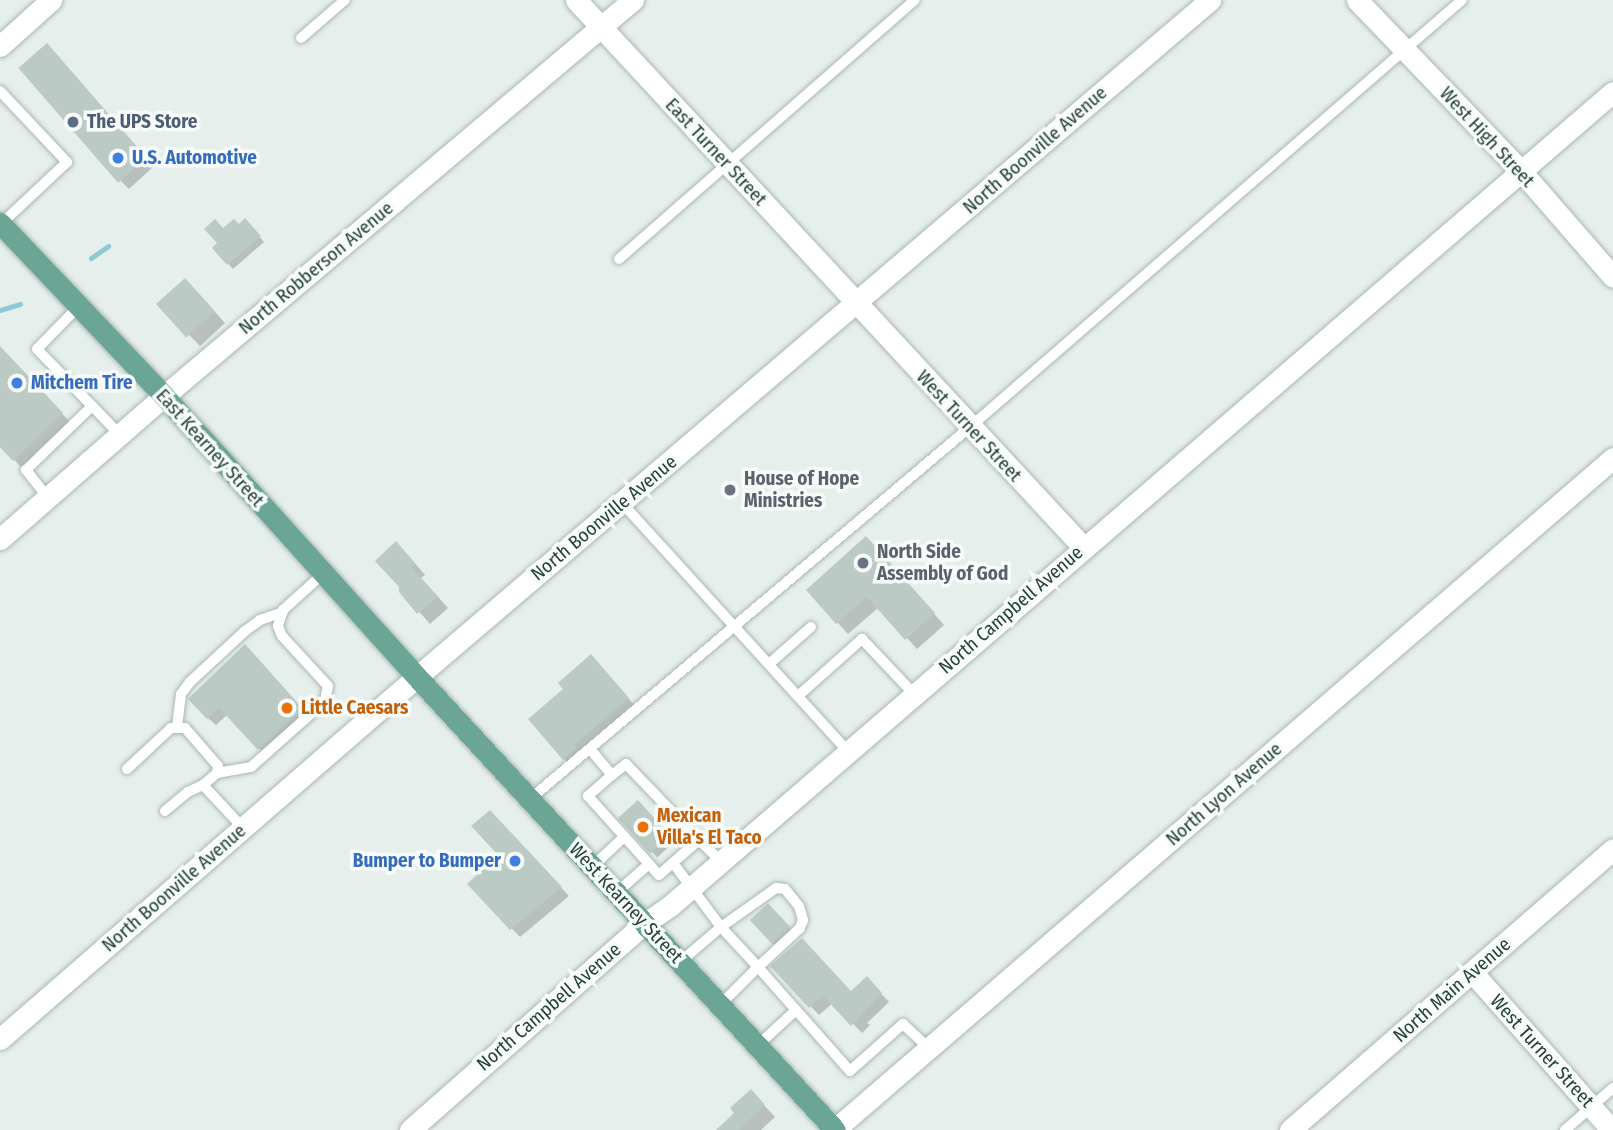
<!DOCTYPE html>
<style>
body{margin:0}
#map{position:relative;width:1613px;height:1130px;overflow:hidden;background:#e6efeb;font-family:"Fira Sans Condensed",sans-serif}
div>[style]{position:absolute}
.shadow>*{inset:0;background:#0003;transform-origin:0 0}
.stream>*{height:5px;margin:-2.5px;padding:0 2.5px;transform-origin:2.5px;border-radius:2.5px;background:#8ec9d4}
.building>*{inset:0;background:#bbcac4;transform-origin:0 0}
.roads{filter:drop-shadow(0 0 2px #a8b8b2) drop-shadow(0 0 2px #a8b8b2)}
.service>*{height:10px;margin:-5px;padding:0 5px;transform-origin:5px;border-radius:5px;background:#fff}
.minor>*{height:21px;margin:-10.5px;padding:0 10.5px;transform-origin:10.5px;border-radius:10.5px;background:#fff}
.tertiary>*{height:21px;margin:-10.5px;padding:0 10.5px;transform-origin:10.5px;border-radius:10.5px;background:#fff}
.primary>*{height:21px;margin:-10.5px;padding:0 10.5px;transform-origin:10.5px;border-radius:10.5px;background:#6aa596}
.dots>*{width:19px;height:19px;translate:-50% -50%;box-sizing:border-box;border:4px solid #f7fbf9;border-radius:50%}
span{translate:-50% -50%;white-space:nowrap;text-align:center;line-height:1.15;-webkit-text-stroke:7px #f7fbf9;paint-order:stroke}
.service-label{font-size:19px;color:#4e5e75;font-weight:700}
.left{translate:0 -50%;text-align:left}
.street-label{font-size:19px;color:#24423a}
.shop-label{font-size:19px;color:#366cbe;font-weight:700}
.right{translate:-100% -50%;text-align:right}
.worship-label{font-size:19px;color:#5b616d;font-weight:700}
.food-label{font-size:19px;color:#c56008;font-weight:700}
</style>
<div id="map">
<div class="shadow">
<div style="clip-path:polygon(55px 53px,153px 167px,129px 189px,121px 181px)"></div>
<div style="clip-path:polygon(245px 221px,264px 242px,233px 269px,214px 248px,220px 244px,223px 231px,239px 227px)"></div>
<div style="clip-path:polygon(196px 291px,225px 323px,200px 346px,159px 304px)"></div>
<div style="clip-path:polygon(3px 353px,73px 425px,25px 471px,0 445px,0 356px)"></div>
<div style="clip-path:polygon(877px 550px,944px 625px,917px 649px,879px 607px,848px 634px,808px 590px)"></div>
<div style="clip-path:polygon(407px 554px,425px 575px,421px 578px,448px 608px,430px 624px,401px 591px)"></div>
<div style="clip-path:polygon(252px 654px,310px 718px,268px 757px,227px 715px,216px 725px,208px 718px)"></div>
<div style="clip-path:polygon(599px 665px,636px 707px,572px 767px,564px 759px)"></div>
<div style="left:638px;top:803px;width:53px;height:23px;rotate:47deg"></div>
<div style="clip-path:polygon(490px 812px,569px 896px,520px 937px,470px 884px,500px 855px)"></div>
<div style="left:768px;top:906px;width:37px;height:22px;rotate:46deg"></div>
<div style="clip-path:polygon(773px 966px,851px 993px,867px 979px,889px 1002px,867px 1023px,870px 1025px,862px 1033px,833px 1003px,819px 1015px)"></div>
<div style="clip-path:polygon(761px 1102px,775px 1117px,761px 1130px,718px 1130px,737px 1113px)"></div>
</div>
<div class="stream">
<div style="left:91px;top:258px;width:21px;rotate:-35deg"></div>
<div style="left:0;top:310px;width:21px;rotate:-17deg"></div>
</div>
<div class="building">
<div style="left:47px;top:43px;width:152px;height:38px;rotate:49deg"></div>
<div style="clip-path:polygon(245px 218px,261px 236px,227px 265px,212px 248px,217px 243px,204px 229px,215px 219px,223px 228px,234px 219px,239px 224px)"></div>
<div style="left:185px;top:278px;width:45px;height:39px;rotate:48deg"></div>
<div style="clip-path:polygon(0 346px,63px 413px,13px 461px,0 447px)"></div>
<div style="clip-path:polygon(866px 536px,935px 613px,905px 640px,867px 597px,836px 624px,806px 590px)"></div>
<div style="clip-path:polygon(396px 541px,415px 563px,411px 567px,438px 597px,417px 614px,399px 592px,399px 587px,375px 561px)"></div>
<div style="clip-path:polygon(245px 644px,303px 709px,258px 750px,219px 708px,207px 719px,188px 699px)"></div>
<div style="clip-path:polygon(591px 654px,629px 698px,575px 744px,577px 748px,563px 760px,528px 719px,563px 689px,558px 683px)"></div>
<div style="left:638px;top:800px;width:48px;height:27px;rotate:48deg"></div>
<div style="clip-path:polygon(490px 810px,562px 887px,510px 930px,467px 884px,498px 855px,471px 826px)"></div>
<div style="left:768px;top:903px;width:33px;height:25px;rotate:47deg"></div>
<div style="clip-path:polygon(802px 938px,851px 991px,867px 976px,882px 993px,851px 1026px,823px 996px,809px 1008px,770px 966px)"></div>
<div style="clip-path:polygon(751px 1089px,765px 1105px,739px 1130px,716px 1130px,734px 1113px,730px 1108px)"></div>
</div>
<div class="roads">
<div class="service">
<div style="left:301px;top:38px;width:58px;rotate:-40.8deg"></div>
<div style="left:0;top:91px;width:98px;rotate:46.7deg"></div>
<div style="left:67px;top:162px;width:91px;rotate:136.8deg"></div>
<div style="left:619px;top:259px;width:393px;rotate:-41.2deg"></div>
<div style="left:79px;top:306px;width:60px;rotate:134.3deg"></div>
<div style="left:37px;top:349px;width:120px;rotate:46deg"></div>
<div style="left:48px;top:498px;width:36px;rotate:-128deg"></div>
<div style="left:26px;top:470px;width:92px;rotate:-44.1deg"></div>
<div style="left:622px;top:503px;width:336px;rotate:47.7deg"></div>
<div style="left:769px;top:664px;width:56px;rotate:-41.4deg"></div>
<div style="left:798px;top:696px;width:86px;rotate:-41.7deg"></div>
<div style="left:862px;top:639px;width:76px;rotate:46.6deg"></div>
<div style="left:177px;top:727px;width:33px;rotate:-83deg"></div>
<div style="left:181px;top:694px;width:15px;rotate:-53deg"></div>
<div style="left:190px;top:682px;width:75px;rotate:-42.8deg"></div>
<div style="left:245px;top:631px;width:19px;rotate:-36deg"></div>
<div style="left:260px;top:620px;width:24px;rotate:-19deg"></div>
<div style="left:590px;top:749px;width:34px;rotate:50deg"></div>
<div style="left:612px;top:775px;width:32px;rotate:139deg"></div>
<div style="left:588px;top:796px;width:106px;rotate:48.1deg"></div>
<div style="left:659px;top:875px;width:53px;rotate:-41.2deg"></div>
<div style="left:699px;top:840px;width:30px;rotate:44deg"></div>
<div style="left:127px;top:769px;width:60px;rotate:-43deg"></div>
<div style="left:171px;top:728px;width:14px"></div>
<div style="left:185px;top:728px;width:50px;rotate:49deg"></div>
<div style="left:218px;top:766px;width:7px;rotate:98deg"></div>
<div style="left:217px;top:773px;width:18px;rotate:139deg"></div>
<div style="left:203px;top:785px;width:59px;rotate:47.1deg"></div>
<div style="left:217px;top:773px;width:35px;rotate:-10deg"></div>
<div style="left:251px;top:767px;width:99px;rotate:-41.7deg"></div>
<div style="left:325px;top:701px;width:15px;rotate:-79deg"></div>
<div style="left:328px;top:686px;width:68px;rotate:-132.6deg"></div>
<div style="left:282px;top:636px;width:11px;rotate:-112deg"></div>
<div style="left:278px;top:626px;width:17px;rotate:-73deg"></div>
<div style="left:283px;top:610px;width:55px;rotate:-42.1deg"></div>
<div style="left:612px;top:775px;width:18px;rotate:-38deg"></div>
<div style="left:626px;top:764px;width:105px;rotate:46.2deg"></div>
<div style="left:530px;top:799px;width:576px;rotate:-40.21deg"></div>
<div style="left:970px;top:427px;width:651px;rotate:-40.95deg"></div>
<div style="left:165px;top:811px;width:30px;rotate:-40deg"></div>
<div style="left:188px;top:792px;width:17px;rotate:-25deg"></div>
<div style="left:673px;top:863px;width:80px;rotate:53.1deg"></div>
<div style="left:721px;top:927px;width:67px;rotate:-35.3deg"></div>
<div style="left:776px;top:888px;width:9px;rotate:6deg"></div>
<div style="left:785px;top:889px;width:22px;rotate:51deg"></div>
<div style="left:799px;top:906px;width:15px;rotate:74deg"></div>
<div style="left:803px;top:920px;width:9px;rotate:111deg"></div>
<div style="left:800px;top:928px;width:57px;rotate:137.1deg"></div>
<div style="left:758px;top:967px;width:54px;rotate:-132.8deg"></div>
<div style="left:721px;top:927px;width:54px;rotate:139.5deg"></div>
<div style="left:592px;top:867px;width:44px;rotate:-43.2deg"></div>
<div style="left:616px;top:893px;width:44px;rotate:-41.3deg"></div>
<div style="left:720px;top:1005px;width:54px;rotate:-45deg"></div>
<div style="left:758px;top:967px;width:57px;rotate:48.5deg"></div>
<div style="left:757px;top:1046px;width:53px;rotate:-42.7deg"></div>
<div style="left:796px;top:1010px;width:81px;rotate:48.5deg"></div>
<div style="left:850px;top:1071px;width:71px;rotate:-41.6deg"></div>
<div style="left:903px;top:1024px;width:35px;rotate:43deg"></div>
<div style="left:1565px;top:1130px;width:64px;rotate:-41.2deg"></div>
</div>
<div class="minor">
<div style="left:576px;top:0;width:746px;rotate:47.17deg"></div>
<div style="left:0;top:46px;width:69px;rotate:-42deg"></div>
<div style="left:0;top:539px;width:218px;rotate:-41.1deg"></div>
<div style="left:164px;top:396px;width:614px;rotate:-40.18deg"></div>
<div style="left:1472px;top:972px;width:211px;rotate:48.5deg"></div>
<div style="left:0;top:1039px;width:527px;rotate:-41deg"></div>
<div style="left:398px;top:693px;width:1068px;rotate:-40.48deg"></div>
<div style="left:410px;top:1130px;width:312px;rotate:-41.4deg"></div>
<div style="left:644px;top:924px;width:33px;rotate:-35deg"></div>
<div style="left:671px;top:905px;width:1244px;rotate:-40.8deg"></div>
<div style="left:834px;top:1130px;width:1029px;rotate:-40.78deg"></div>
<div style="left:1290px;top:1130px;width:428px;rotate:-41deg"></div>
</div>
<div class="tertiary">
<div style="left:1357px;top:0;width:237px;rotate:46.2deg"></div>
<div style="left:1521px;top:171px;width:140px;rotate:49deg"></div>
</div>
<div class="primary">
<div style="left:0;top:223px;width:238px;rotate:46.5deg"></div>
<div style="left:164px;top:396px;width:378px;rotate:48deg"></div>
<div style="left:417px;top:677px;width:616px;rotate:47.3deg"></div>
</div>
</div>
<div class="dots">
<div style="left:73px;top:122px;background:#5c6f8a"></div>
<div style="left:118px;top:158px;background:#3f7fe0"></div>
<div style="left:17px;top:383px;background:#3f7fe0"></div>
<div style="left:730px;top:490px;background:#6b7280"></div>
<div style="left:863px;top:563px;background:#6b7280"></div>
<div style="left:287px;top:708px;background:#e8710a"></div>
<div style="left:643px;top:827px;background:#e8710a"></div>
<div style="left:515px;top:861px;background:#3f7fe0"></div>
</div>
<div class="service-label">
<span class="left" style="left:87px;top:122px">The UPS Store</span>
</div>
<div class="street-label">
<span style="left:1487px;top:137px;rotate:47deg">West High Street</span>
<span style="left:1035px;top:150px;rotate:-41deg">North Boonville Avenue</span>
<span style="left:716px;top:152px;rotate:47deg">East Turner Street</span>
<span style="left:316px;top:268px;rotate:-40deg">North Robberson Avenue</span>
<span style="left:969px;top:426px;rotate:47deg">West Turner Street</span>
<span style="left:210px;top:448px;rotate:48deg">East Kearney Street</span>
<span style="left:604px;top:518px;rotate:-40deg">North Boonville Avenue</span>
<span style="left:1011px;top:610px;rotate:-41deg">North Campbell Avenue</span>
<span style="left:1224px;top:794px;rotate:-41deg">North Lyon Avenue</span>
<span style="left:174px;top:888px;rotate:-41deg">North Boonville Avenue</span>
<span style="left:626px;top:903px;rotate:47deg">West Kearney Street</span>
<span style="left:1452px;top:990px;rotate:-41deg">North Main Avenue</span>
<span style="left:549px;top:1007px;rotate:-41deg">North Campbell Avenue</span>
<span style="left:1542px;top:1051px;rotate:48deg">West Turner Street</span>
</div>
<div class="shop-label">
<span class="left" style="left:132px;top:158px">U.S. Automotive</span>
<span class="left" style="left:31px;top:383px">Mitchem Tire</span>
<span class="right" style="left:501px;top:861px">Bumper to Bumper</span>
</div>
<div class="worship-label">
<span class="left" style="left:744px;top:490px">House of Hope<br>Ministries</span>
<span class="left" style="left:877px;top:563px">North Side<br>Assembly of God</span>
</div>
<div class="food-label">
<span class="left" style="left:301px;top:708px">Little Caesars</span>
<span class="left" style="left:657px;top:827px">Mexican<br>Villa's El Taco</span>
</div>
</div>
